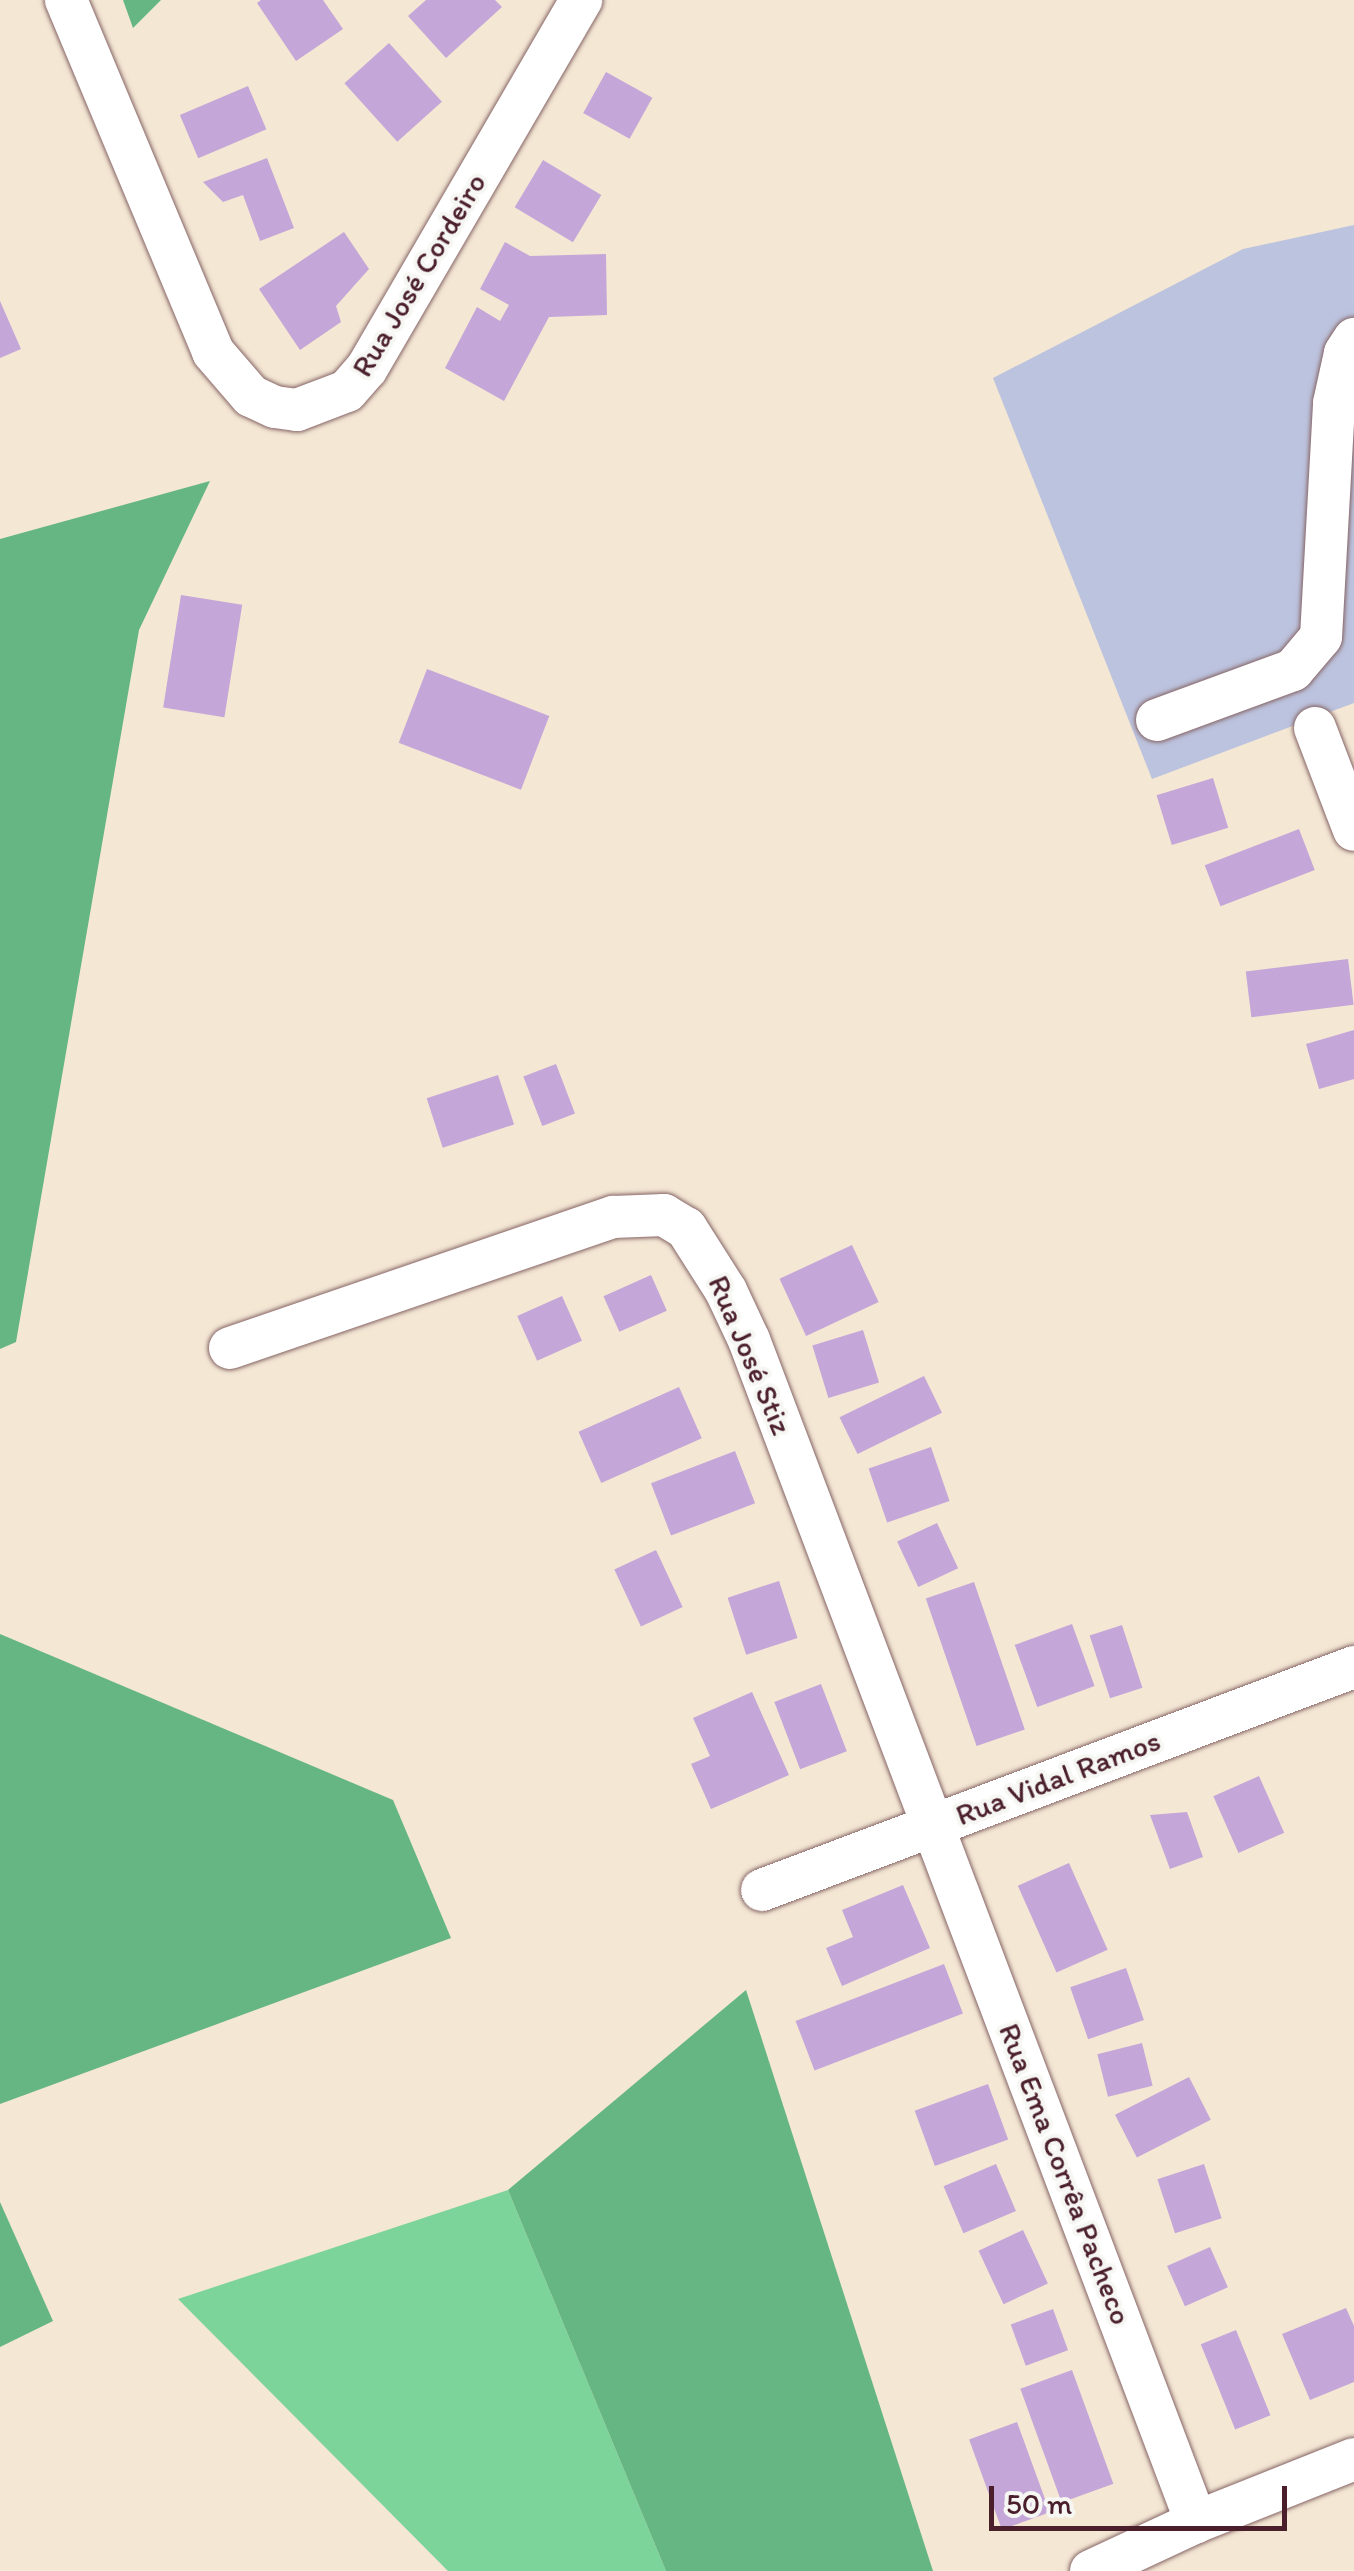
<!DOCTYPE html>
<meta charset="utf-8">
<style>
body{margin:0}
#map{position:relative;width:1354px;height:2571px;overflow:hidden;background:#f4e7d4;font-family:Itim,sans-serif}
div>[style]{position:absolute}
.industrial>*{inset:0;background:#bcc3de}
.green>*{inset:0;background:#7cd49a}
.forest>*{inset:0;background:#65b682}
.building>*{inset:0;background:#c4a6d8;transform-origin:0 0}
.roads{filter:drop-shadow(0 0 2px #866566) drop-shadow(0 0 2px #866566)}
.minor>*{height:42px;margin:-21px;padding:0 21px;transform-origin:21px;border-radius:21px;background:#fff}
span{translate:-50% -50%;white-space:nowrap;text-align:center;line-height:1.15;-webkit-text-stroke:8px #f6f6f2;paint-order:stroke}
.street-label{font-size:30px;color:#4a1f2b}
.scale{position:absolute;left:989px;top:2486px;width:298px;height:45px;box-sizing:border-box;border:5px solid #4a1f2b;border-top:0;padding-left:12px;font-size:30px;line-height:35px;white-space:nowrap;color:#4a1f2b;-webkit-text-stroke:8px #f6f6f2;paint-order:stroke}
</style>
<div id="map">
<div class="industrial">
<div style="clip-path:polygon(1354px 225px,1354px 703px,1152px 779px,993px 378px,1243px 249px)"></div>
</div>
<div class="green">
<div style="clip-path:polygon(508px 2190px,666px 2571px,448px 2571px,178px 2299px)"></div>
</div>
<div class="forest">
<div style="clip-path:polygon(123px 0,161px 0,133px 28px)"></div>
<div style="clip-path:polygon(210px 481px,139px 630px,16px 1342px,0 1349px,0 539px)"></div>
<div style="clip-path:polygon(0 1634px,393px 1800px,451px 1938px,0 2104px)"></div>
<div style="clip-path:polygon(746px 1990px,933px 2571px,666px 2571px,508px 2190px)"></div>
<div style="clip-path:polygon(0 2202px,53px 2321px,0 2347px)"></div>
</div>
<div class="building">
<div style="clip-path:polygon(261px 0,323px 0,343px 29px,296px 61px,257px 3px)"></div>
<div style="clip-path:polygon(426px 0,495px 0,502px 7px,446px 58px,408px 16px)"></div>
<div style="left:389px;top:43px;width:79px;height:60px;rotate:48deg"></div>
<div style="left:606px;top:72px;width:53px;height:47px;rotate:29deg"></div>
<div style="left:248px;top:86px;width:47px;height:74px;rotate:67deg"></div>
<div style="clip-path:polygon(267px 158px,294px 228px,260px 241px,243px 195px,223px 202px,203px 182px)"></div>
<div style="left:543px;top:160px;width:68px;height:55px;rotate:31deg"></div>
<div style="clip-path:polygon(344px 232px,369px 269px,336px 306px,341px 322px,300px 350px,259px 289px)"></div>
<div style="clip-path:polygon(505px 242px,530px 256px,606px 254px,607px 315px,549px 317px,504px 401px,445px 368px,477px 307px,500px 321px,509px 305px,480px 289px)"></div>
<div style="clip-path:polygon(0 301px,21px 349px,0 358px)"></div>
<div style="left:181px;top:595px;width:62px;height:114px;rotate:9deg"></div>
<div style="left:427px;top:669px;width:131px;height:79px;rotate:21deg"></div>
<div style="left:1213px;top:778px;width:52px;height:59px;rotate:73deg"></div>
<div style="left:1299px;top:829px;width:44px;height:101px;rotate:69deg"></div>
<div style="left:1348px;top:959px;width:46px;height:103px;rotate:83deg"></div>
<div style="clip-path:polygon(1354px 1030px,1354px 1079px,1319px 1089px,1306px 1044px)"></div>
<div style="left:556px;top:1064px;width:53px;height:35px;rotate:69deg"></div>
<div style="left:498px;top:1075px;width:52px;height:75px;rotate:72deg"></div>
<div style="left:852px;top:1245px;width:63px;height:80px;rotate:65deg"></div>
<div style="left:651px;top:1275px;width:39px;height:52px;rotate:66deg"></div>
<div style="left:562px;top:1296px;width:49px;height:49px;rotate:66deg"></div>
<div style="left:863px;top:1330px;width:55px;height:53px;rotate:73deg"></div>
<div style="left:924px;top:1376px;width:41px;height:94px;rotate:64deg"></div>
<div style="left:679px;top:1387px;width:56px;height:110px;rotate:66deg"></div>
<div style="left:931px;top:1447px;width:57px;height:66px;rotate:71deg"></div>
<div style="left:735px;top:1451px;width:56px;height:90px;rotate:69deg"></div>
<div style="left:937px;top:1523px;width:50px;height:44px;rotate:65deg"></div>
<div style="left:656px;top:1550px;width:63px;height:46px;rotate:65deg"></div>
<div style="left:779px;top:1581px;width:60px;height:54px;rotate:72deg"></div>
<div style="left:974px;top:1582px;width:156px;height:51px;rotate:71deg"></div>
<div style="left:1072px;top:1624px;width:66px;height:61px;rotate:70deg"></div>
<div style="left:1122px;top:1625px;width:66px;height:34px;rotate:72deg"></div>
<div style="left:821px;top:1684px;width:72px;height:50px;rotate:69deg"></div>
<div style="clip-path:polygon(752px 1692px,789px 1775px,711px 1809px,691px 1764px,710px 1756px,693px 1718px)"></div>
<div style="left:1259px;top:1776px;width:62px;height:50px;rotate:66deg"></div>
<div style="clip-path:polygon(1187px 1812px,1203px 1857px,1170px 1869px,1150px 1815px)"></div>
<div style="left:1069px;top:1863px;width:95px;height:56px;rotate:66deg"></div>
<div style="clip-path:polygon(903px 1885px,930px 1948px,842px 1986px,826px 1948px,853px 1937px,842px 1910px)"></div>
<div style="left:944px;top:1964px;width:53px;height:159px;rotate:69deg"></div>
<div style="left:1126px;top:1968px;width:55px;height:59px;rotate:71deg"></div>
<div style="left:1142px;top:2043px;width:44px;height:46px;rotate:76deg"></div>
<div style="left:1189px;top:2077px;width:48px;height:83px;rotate:63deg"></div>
<div style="left:988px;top:2084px;width:59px;height:78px;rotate:70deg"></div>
<div style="left:996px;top:2164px;width:51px;height:57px;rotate:67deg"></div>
<div style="left:1204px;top:2164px;width:57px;height:49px;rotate:72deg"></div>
<div style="left:1023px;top:2230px;width:59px;height:49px;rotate:65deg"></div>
<div style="left:1210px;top:2247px;width:44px;height:47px;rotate:66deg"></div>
<div style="clip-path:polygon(1346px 2308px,1354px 2326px,1354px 2382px,1310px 2400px,1282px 2334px)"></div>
<div style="left:1053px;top:2309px;width:44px;height:45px;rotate:70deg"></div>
<div style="left:1236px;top:2330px;width:92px;height:38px;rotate:68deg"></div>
<div style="left:1072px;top:2370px;width:121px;height:55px;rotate:70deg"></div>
<div style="left:1017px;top:2422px;width:96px;height:51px;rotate:70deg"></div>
</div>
<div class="roads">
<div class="minor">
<div style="left:66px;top:0;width:381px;rotate:67.3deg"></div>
<div style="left:213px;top:352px;width:58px;rotate:49.2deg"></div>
<div style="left:251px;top:396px;width:26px;rotate:25deg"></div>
<div style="left:275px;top:407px;width:22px;rotate:8deg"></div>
<div style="left:297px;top:410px;width:53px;rotate:-20.8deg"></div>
<div style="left:347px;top:391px;width:30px;rotate:-49deg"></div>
<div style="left:367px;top:368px;width:426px;rotate:-59.8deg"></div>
<div style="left:1157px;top:720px;width:145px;rotate:-20.2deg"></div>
<div style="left:1293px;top:670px;width:43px;rotate:-49.7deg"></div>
<div style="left:1321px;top:637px;width:234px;rotate:-86.8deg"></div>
<div style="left:1334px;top:403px;width:51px;rotate:-77.6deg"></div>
<div style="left:1345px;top:353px;width:17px;rotate:-57deg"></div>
<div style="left:1315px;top:728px;width:109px;rotate:69.1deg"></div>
<div style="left:230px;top:1348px;width:405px;rotate:-18.9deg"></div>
<div style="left:613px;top:1217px;width:51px;rotate:-2.2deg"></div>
<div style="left:664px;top:1215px;width:26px;rotate:31deg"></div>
<div style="left:686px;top:1228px;width:75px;rotate:57.6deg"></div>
<div style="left:726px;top:1291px;width:54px;rotate:64.9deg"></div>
<div style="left:749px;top:1340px;width:1264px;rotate:69.28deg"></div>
<div style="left:762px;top:1890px;width:633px;rotate:-20.64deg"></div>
<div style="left:1091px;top:2571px;width:116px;rotate:-25deg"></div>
<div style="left:1196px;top:2522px;width:170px;rotate:-21.7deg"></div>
</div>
</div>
<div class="street-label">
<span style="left:419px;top:275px;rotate:-59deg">Rua José Cordeiro</span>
<span style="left:750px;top:1355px;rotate:67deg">Rua José Stiz</span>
<span style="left:1058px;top:1778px;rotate:-21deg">Rua Vidal Ramos</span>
<span style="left:1065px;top:2174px;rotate:69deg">Rua Ema Corrêa Pacheco</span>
</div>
<div class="scale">50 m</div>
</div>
